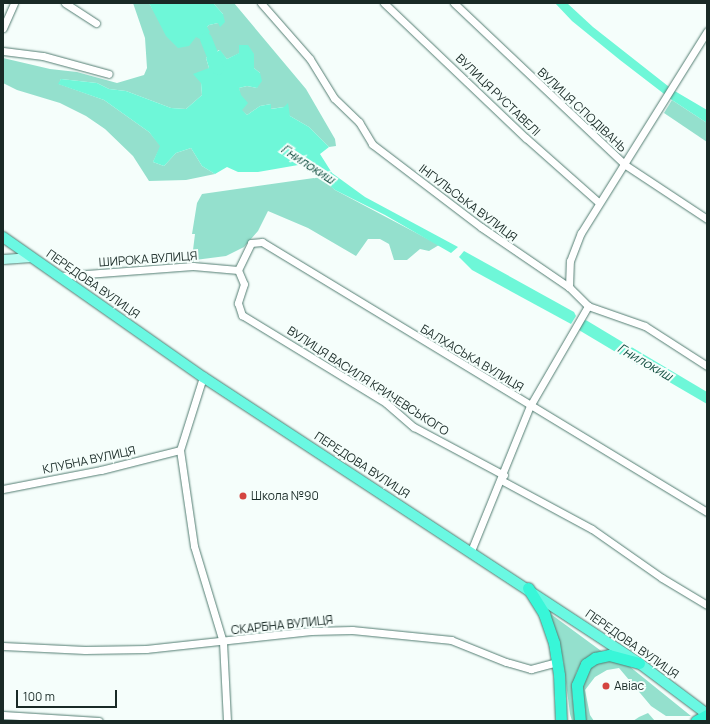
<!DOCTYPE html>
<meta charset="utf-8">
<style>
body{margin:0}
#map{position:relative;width:710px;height:724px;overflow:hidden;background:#f5fefb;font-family:Manrope,sans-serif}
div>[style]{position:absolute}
.green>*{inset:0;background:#94e0cd}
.water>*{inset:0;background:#6ef7d8}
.river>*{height:12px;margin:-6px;padding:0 6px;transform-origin:6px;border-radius:6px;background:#6ef7d8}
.roads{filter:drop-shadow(0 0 1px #537d72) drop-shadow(0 0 1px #537d72)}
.minor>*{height:7px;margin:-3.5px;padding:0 3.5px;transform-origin:3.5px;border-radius:3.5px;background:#fff}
.secondary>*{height:9px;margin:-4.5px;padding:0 4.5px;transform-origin:4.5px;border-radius:4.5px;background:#b4fcf1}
.primary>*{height:10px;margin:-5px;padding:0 5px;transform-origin:5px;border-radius:5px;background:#6af8e2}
.trunk>*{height:11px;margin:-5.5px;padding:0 5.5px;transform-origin:5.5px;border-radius:5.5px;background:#38f6d8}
.dots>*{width:11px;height:11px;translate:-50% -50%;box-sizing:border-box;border:2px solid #f5fefb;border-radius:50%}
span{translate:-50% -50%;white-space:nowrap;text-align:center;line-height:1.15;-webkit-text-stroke:4px #f5fefb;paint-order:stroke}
.street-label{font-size:12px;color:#192a26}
.poi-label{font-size:12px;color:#192a26}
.left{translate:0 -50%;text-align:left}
.water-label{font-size:13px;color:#165144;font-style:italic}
.frame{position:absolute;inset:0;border:4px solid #192a26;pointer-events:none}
.scale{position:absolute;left:16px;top:690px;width:101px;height:18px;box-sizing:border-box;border:2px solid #192a26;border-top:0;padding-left:5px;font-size:12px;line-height:14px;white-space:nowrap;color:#192a26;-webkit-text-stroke:3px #f5fefb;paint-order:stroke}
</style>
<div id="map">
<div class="green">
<div style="clip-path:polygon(133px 3px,149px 3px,155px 13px,196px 37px,209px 25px,218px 23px,223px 14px,213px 3px,234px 3px,306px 89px,335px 139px,336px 146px,329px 147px,309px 127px,290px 116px,284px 107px,270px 109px,271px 104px,260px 106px,247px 115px,241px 110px,239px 88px,247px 86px,257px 88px,260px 73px,254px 68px,254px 54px,240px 53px,227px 59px,219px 50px,206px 58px,209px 68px,201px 83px,202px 95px,186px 109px,171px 108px,126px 91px,109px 89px,97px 83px,61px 79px,59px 84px,104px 100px,149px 132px,161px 146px,153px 162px,164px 166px,176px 153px,191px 148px,202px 166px,215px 174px,186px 180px,149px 181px,133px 156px,105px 129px,86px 116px,60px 103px,17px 90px,3px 83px,3px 58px,50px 69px,77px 72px,117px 83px,144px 75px,147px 68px,145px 38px)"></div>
<div style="clip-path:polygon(672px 100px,707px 123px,707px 142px,664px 113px)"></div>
<div style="clip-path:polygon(321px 177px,335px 190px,439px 245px,429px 251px,420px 249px,407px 260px,394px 260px,389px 244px,380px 239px,368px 239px,356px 256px,308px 228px,268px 211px,258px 231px,244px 247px,226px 256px,195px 260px,187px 264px,189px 250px,193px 250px,195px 234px,192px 234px,197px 203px,202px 194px)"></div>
<div style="clip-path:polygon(548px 612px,604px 653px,580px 665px,576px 673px,572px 692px,575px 721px,572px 721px,570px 714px,563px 659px)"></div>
<div style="clip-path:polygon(603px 659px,629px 666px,691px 716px,666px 716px,651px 706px,619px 668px,607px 670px,595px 677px,585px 690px,590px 715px,594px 721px,585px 721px,582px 688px,590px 667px)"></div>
<div style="clip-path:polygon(648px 713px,655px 721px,633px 721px,639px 717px)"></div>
</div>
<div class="water">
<div style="clip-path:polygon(149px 3px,213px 3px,223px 14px,225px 22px,220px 27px,218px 23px,209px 25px,207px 27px,210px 32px,206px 39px,202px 40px,196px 37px,189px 46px,178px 48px,166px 36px)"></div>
<div style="clip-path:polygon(555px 3px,567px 3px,593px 27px,673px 90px,707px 110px,707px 123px,672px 100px,620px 60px,572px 21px)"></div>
<div style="clip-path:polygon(239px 45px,248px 45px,254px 54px,254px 68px,260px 73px,262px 81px,257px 88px,247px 86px,239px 88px,241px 95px,248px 103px,242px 110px,247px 115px,260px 106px,271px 104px,271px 109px,284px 107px,288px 103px,290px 116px,309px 127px,329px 147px,320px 154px,332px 173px,365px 197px,458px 247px,451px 253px,385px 215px,335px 190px,304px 164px,258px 172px,238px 172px,227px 167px,215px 174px,202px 166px,191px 148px,176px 153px,164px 166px,153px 162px,160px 146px,149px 132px,104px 100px,58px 84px,61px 79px,97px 83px,109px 89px,126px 91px,171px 108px,186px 109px,202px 95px,201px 83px,193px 74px,209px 68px,206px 58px,220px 50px,227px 59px,239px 53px)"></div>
<div style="clip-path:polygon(464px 251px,574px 312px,576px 316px,571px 324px,472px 270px,459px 257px)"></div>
<div style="clip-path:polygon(628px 345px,707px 392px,707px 404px,623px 355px)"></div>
</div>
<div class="river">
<div style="left:206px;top:39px;width:32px;rotate:68deg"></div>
<div style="left:584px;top:326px;width:64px;rotate:31deg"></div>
</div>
<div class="roads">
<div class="minor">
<div style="left:65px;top:3px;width:37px;rotate:33deg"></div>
<div style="left:261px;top:3px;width:74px;rotate:48.8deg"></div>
<div style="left:310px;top:59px;width:46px;rotate:58.4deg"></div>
<div style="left:334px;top:98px;width:35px;rotate:44deg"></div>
<div style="left:359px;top:122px;width:26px;rotate:59deg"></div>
<div style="left:372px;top:144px;width:137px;rotate:37.3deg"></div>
<div style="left:481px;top:227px;width:107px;rotate:34.3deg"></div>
<div style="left:569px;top:287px;width:27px;rotate:45deg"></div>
<div style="left:588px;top:306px;width:60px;rotate:19.3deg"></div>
<div style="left:645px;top:326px;width:74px;rotate:32.8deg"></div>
<div style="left:384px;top:3px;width:196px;rotate:43.6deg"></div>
<div style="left:526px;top:138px;width:96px;rotate:41.6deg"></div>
<div style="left:454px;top:3px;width:234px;rotate:43.4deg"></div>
<div style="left:624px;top:164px;width:100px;rotate:33.5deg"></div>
<div style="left:3px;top:28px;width:27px;rotate:-66deg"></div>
<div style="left:3px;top:51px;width:40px;rotate:7.1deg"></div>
<div style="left:43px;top:56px;width:68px;rotate:15.3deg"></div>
<div style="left:238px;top:270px;width:30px;rotate:-64deg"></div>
<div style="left:251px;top:243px;width:11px;rotate:-5deg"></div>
<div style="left:262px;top:242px;width:521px;rotate:31.25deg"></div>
<div style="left:238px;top:270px;width:15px;rotate:67deg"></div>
<div style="left:244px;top:284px;width:20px;rotate:108deg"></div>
<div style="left:238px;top:303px;width:13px;rotate:72deg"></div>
<div style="left:242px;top:315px;width:169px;rotate:31.4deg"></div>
<div style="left:386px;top:403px;width:37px;rotate:41deg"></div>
<div style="left:414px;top:427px;width:102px;rotate:28.1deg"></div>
<div style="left:60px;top:276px;width:133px;rotate:-4.3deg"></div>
<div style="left:193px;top:266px;width:45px;rotate:5.1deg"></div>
<div style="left:569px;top:287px;width:26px;rotate:-88deg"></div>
<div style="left:570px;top:261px;width:30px;rotate:-69deg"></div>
<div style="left:581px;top:233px;width:238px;rotate:-58deg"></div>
<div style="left:203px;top:377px;width:77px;rotate:107.5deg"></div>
<div style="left:180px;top:450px;width:97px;rotate:81.7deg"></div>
<div style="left:194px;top:546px;width:100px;rotate:73.2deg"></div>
<div style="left:223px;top:642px;width:79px;rotate:87.1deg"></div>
<div style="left:501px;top:480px;width:103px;rotate:28.3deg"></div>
<div style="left:592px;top:529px;width:85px;rotate:35deg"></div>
<div style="left:662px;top:578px;width:52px;rotate:31deg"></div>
<div style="left:3px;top:489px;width:100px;rotate:-11deg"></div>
<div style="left:101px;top:470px;width:81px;rotate:-14.2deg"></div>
<div style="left:471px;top:551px;width:157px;rotate:-67.9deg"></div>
<div style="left:530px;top:406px;width:116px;rotate:-59.9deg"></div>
<div style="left:3px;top:646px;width:82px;rotate:2.8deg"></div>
<div style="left:85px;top:650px;width:61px;rotate:-0.9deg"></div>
<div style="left:146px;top:649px;width:166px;rotate:-6.2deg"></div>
<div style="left:311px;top:631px;width:41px;rotate:-1.4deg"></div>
<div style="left:352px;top:630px;width:100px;rotate:5.8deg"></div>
<div style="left:451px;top:640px;width:59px;rotate:21.8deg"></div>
<div style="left:506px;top:662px;width:26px;rotate:16deg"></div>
<div style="left:531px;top:669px;width:28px;rotate:-15deg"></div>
<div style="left:3px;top:715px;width:96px;rotate:3.6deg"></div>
</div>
<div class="secondary">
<div style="left:3px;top:259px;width:28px;rotate:-4deg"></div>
</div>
<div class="primary">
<div style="left:3px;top:237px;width:244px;rotate:35deg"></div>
<div style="left:203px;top:377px;width:521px;rotate:33.26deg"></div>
<div style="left:639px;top:663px;width:85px;rotate:36.9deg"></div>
</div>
<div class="trunk">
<div style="left:528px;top:588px;width:31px;rotate:58deg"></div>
<div style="left:544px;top:614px;width:31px;rotate:71deg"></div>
<div style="left:554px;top:643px;width:32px;rotate:81deg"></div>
<div style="left:559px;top:675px;width:46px;rotate:87.5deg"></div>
<div style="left:580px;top:721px;width:36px;rotate:-95deg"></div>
<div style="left:577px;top:685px;width:23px;rotate:-67deg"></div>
<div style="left:586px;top:664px;width:11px;rotate:-34deg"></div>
<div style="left:595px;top:658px;width:14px;rotate:-12deg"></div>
<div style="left:609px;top:655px;width:31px;rotate:15deg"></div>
<div style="left:696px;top:721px;width:13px;rotate:-29deg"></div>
</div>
</div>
<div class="dots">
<div style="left:243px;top:496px;background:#d44540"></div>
<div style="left:606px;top:686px;background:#d44540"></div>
</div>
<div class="street-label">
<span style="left:498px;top:95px;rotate:44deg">ВУЛИЦЯ РУСТАВЕЛІ</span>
<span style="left:582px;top:110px;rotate:43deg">ВУЛИЦЯ СПОДІВАНЬ</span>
<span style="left:468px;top:203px;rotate:37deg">ІНГУЛЬСЬКА ВУЛИЦЯ</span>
<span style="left:148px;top:259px;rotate:-4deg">ШИРОКА ВУЛИЦЯ</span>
<span style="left:93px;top:284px;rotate:35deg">ПЕРЕДОВА ВУЛИЦЯ</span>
<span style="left:472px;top:358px;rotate:31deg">БАЛХАСЬКА ВУЛИЦЯ</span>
<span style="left:368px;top:381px;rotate:33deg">ВУЛИЦЯ ВАСИЛЯ КРИЧЕВСЬКОГО</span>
<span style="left:89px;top:460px;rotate:-12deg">КЛУБНА ВУЛИЦЯ</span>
<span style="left:362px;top:465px;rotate:33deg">ПЕРЕДОВА ВУЛИЦЯ</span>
<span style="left:282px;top:625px;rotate:-6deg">СКАРБНА ВУЛИЦЯ</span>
<span style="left:632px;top:644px;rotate:35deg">ПЕРЕДОВА ВУЛИЦЯ</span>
</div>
<div class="poi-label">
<span class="left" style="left:251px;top:496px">Школа №90</span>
<span class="left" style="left:614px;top:686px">Авіас</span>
</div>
<div class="water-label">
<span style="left:308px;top:164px;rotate:33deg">Гнилокиш</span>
<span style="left:645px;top:362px;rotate:30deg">Гнилокиш</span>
</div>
<div class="frame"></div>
<div class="scale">100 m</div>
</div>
